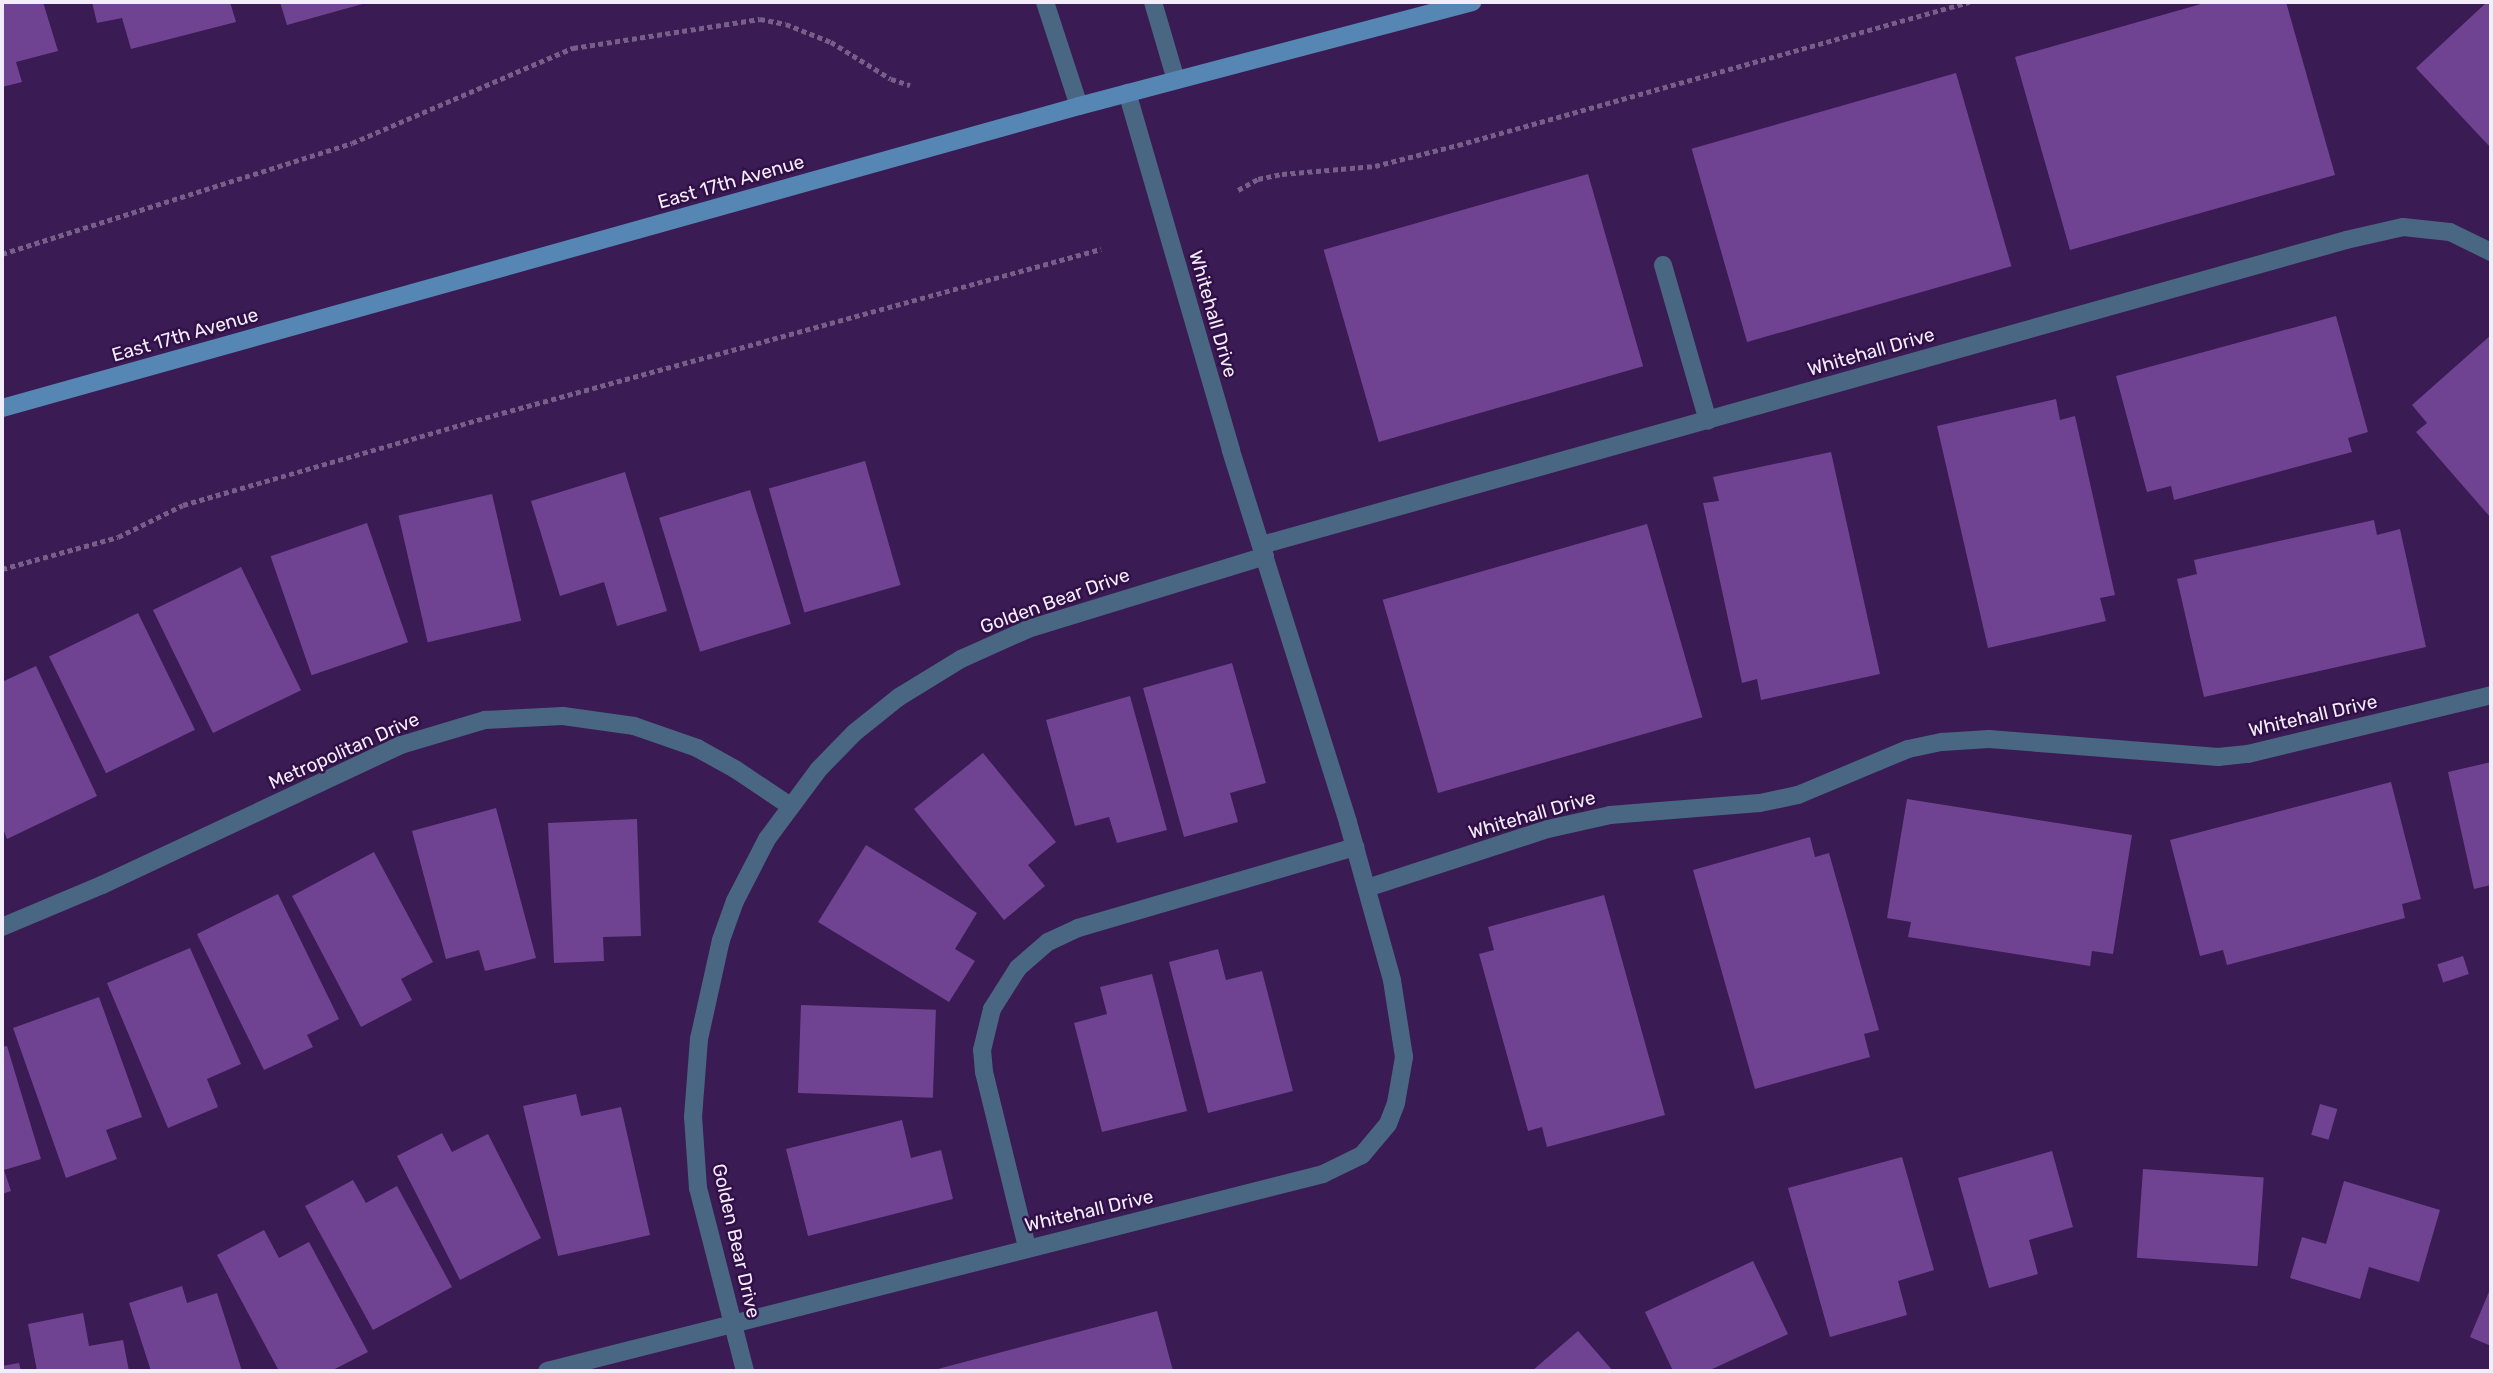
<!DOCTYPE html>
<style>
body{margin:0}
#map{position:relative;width:2493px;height:1373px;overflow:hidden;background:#3b1b53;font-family:Rubik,sans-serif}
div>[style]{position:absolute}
.building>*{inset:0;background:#6f4391;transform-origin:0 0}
.path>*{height:4.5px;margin-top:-2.25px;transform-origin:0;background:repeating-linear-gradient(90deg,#775f89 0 5px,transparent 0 8.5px)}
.service>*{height:18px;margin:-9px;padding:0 9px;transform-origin:9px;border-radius:9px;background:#496783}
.minor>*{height:18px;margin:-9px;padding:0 9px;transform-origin:9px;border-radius:9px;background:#496783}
.secondary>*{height:18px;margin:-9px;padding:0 9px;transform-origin:9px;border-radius:9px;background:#5687b4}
span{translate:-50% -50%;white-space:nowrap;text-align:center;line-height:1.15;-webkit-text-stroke:5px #311047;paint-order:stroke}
.street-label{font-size:19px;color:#f3ecfa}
.frame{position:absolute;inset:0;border:4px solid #f3ecfa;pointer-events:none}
</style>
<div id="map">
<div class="building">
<div style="clip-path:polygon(2px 2px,43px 2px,58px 51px,16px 62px,22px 82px,2px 87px)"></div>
<div style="clip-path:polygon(92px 2px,230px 2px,236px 22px,131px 49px,122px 18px,97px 23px)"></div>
<div style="clip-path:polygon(280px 2px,365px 2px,366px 3px,287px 25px)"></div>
<div style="clip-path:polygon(2208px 2px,2286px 2px,2335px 175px,2070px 250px,2015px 57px)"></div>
<div style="clip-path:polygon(2487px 2px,2491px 2px,2491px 148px,2416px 68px)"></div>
<div style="left:1956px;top:73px;width:201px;height:275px;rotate:74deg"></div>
<div style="left:1588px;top:174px;width:200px;height:275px;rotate:74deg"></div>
<div style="clip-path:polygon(2336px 316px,2368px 432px,2348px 438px,2352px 452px,2174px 500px,2171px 486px,2147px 492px,2116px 376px)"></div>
<div style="clip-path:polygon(2491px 335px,2491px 518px,2416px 432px,2427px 423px,2412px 405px)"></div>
<div style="clip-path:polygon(2056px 399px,2060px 420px,2075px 416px,2115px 595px,2100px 598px,2106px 621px,1988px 648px,1937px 426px)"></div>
<div style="clip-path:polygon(1831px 452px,1880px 674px,1761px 700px,1757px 679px,1742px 683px,1703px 503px,1719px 501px,1713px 477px)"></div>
<div style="left:865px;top:461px;width:129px;height:100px;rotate:74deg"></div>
<div style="clip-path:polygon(625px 472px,667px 611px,617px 626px,604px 582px,560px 596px,531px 501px)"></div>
<div style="left:750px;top:490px;width:140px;height:95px;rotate:73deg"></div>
<div style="left:492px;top:494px;width:130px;height:96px;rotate:77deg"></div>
<div style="clip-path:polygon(2374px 520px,2377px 535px,2400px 529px,2426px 647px,2204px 697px,2177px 579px,2197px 574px,2194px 560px)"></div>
<div style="left:367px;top:523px;width:126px;height:102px;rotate:71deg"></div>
<div style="left:1647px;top:524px;width:201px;height:275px;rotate:74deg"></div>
<div style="left:241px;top:567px;width:137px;height:98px;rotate:64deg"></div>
<div style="left:138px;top:613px;width:130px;height:99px;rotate:64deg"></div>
<div style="clip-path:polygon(1232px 663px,1266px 783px,1230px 793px,1238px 822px,1184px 837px,1143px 688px)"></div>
<div style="clip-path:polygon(36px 666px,97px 796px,7px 839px,2px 826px,2px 682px)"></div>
<div style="clip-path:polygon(1130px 696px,1167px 830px,1117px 843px,1109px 817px,1075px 826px,1046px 720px)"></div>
<div style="clip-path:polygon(983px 753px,1056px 842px,1028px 865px,1045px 886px,1004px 920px,914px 809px)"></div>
<div style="clip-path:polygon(2491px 762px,2491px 885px,2474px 889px,2448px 772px)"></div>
<div style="clip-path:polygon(2391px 782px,2421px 899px,2402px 904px,2405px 918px,2227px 965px,2223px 950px,2200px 956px,2170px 840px)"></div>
<div style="clip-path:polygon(1907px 799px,2132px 835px,2113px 954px,2092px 951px,2090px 966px,1908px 937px,1911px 922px,1887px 918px)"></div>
<div style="clip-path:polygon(496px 808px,536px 958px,485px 971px,479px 950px,446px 959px,412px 831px)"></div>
<div style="clip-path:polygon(637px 819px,641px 936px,603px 937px,604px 961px,554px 963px,548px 823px)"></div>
<div style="clip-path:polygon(1810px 837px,1815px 857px,1829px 853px,1879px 1030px,1864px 1034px,1870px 1057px,1755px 1089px,1693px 870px)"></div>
<div style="clip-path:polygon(866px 845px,977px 913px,955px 949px,975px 961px,949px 1002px,818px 922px)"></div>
<div style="clip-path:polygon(374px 852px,433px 962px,401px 979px,412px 1000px,361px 1027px,292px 896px)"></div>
<div style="clip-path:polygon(278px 894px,339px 1019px,307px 1035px,313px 1047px,264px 1070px,197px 934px)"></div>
<div style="clip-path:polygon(1604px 895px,1665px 1115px,1547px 1147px,1542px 1127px,1528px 1131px,1479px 954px,1494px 950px,1488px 927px)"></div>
<div style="clip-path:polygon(190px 948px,241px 1064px,207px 1079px,218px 1107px,168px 1128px,107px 983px)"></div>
<div style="clip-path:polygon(1218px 949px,1226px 980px,1262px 971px,1293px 1091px,1208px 1113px,1169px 962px)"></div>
<div style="left:2463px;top:956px;width:19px;height:27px;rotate:72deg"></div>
<div style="clip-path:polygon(1152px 974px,1187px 1111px,1102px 1132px,1074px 1023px,1107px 1014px,1100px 987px)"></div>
<div style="clip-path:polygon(99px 997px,142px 1117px,106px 1130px,117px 1159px,66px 1178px,13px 1028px)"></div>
<div style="left:801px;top:1005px;width:135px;height:88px;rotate:2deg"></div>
<div style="clip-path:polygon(7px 1046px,41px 1159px,4px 1170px,11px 1191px,2px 1194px,2px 1047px)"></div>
<div style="clip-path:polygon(576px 1094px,581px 1116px,621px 1107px,650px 1235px,558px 1256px,523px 1106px)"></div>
<div style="left:2320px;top:1104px;width:18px;height:32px;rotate:16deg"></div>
<div style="clip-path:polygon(902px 1120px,911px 1158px,941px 1150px,953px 1199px,808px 1236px,786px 1149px)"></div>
<div style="clip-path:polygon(442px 1133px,452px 1152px,488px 1134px,541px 1238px,460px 1280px,397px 1156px)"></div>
<div style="clip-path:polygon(2052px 1151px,2073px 1227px,2029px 1240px,2038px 1274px,1989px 1288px,1958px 1178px)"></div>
<div style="clip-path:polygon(1902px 1157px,1934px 1270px,1898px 1281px,1907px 1315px,1830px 1337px,1788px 1188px)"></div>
<div style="left:2143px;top:1169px;width:121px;height:89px;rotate:4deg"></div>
<div style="clip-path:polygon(353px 1180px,366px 1203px,397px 1186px,452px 1287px,373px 1330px,305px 1206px)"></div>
<div style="clip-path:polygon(2344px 1181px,2440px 1210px,2419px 1282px,2369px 1267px,2360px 1299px,2290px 1278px,2302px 1237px,2326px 1244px)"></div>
<div style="clip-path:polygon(264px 1230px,279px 1258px,309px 1242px,368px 1352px,331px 1371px,279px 1371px,217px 1255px)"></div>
<div style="clip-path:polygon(1753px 1261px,1788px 1334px,1708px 1371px,1673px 1371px,1645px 1312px)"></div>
<div style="clip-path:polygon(182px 1286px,187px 1303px,217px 1293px,242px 1371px,151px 1371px,129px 1303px)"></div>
<div style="clip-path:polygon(2491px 1287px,2491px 1346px,2470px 1337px)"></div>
<div style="clip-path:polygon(1157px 1311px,1173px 1371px,934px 1371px,934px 1370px)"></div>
<div style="clip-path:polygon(83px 1313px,89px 1346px,123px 1340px,129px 1371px,37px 1371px,28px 1324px)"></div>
<div style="clip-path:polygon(1578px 1331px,1613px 1371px,1532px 1371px)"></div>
<div style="clip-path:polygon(19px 1363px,21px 1371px,2px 1371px,2px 1366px)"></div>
</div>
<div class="path">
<div style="left:1238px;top:190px;width:23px;rotate:-29deg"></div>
<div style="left:1258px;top:179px;width:25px;rotate:-12deg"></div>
<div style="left:1282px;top:174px;width:93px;rotate:-4.9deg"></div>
<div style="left:1375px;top:166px;width:86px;rotate:-14.2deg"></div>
<div style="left:1458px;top:145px;width:531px;rotate:-15.63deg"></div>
<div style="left:2px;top:254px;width:367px;rotate:-17.6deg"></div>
<div style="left:352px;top:143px;width:241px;rotate:-23.3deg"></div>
<div style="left:573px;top:48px;width:189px;rotate:-8.8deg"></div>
<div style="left:760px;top:19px;width:26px;rotate:11deg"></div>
<div style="left:786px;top:24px;width:48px;rotate:21.8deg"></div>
<div style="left:831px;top:42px;width:70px;rotate:31.7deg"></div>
<div style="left:891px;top:79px;width:20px;rotate:18deg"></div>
<div style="left:2px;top:569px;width:120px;rotate:-15.4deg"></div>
<div style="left:118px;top:537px;width:72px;rotate:-26.2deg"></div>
<div style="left:183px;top:505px;width:332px;rotate:-16.1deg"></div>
<div style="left:502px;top:413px;width:621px;rotate:-15.31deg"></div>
</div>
<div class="service">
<div style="left:1663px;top:265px;width:162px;rotate:73.9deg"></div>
<div style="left:1027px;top:1247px;width:180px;rotate:-103.8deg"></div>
<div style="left:984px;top:1072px;width:22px;rotate:-95deg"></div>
<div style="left:982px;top:1050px;width:42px;rotate:-76.3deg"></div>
<div style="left:992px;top:1009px;width:49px;rotate:-57.6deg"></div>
<div style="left:1018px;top:968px;width:40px;rotate:-41deg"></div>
<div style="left:1048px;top:942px;width:33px;rotate:-25deg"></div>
<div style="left:1078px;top:928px;width:289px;rotate:-16.3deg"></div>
</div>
<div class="minor">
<div style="left:1045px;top:2px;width:109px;rotate:71.9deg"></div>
<div style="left:1153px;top:2px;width:81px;rotate:73.6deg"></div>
<div style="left:1262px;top:545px;width:1126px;rotate:-15.71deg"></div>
<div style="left:2346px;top:240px;width:58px;rotate:-12.8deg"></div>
<div style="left:2403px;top:227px;width:47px;rotate:6.1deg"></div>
<div style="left:2450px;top:232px;width:46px;rotate:26deg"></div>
<div style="left:1367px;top:888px;width:190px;rotate:-18.1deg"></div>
<div style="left:1548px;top:829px;width:64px;rotate:-12.7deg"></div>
<div style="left:1610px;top:815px;width:150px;rotate:-4.6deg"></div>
<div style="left:1760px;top:803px;width:39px;rotate:-12deg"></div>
<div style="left:1798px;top:795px;width:119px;rotate:-22.7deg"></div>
<div style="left:1908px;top:749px;width:35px;rotate:-12deg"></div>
<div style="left:1942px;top:742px;width:47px;rotate:-3.7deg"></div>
<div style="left:1989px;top:739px;width:230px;rotate:4.5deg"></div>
<div style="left:2218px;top:757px;width:30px;rotate:-6deg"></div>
<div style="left:2248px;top:754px;width:250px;rotate:-13.6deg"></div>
<div style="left:2px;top:927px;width:108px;rotate:-22.8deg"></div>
<div style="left:102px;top:885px;width:330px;rotate:-25.1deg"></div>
<div style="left:401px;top:745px;width:88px;rotate:-16.6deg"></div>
<div style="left:485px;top:720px;width:78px;rotate:-2.9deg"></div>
<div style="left:563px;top:716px;width:72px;rotate:8deg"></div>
<div style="left:634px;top:726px;width:67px;rotate:19.2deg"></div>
<div style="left:697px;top:748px;width:43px;rotate:28.9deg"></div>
<div style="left:735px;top:769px;width:66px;rotate:33.9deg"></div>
<div style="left:547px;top:1371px;width:801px;rotate:-14.24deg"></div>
<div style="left:1323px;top:1174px;width:43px;rotate:-26deg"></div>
<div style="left:1362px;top:1155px;width:40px;rotate:-50deg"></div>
<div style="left:1388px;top:1124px;width:22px;rotate:-69deg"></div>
<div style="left:1396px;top:1103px;width:47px;rotate:-80.1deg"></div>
<div style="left:1404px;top:1057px;width:78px;rotate:-98.9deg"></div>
<div style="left:1392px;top:980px;width:164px;rotate:-105.6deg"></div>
<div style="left:1348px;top:822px;width:390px;rotate:-107.5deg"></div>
<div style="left:1231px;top:450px;width:372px;rotate:-106.2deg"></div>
<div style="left:745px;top:1371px;width:189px;rotate:-104.4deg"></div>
<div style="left:698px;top:1188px;width:71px;rotate:-94deg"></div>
<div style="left:693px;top:1117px;width:78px;rotate:-85.6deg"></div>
<div style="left:699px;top:1039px;width:101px;rotate:-77.5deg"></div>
<div style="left:721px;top:940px;width:41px;rotate:-70.3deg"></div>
<div style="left:735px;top:901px;width:70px;rotate:-62.7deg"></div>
<div style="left:767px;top:839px;width:87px;rotate:-53.4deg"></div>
<div style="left:819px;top:769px;width:50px;rotate:-45.8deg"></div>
<div style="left:854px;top:733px;width:58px;rotate:-38.7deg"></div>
<div style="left:899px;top:697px;width:73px;rotate:-31.5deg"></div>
<div style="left:961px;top:659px;width:73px;rotate:-24.1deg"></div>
<div style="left:1028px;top:629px;width:248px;rotate:-17.1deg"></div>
</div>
<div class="secondary">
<div style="left:2px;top:408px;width:1119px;rotate:-15.66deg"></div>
<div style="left:1079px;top:106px;width:407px;rotate:-14.8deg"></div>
</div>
<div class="street-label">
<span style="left:731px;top:182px;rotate:-16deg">East 17th Avenue</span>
<span style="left:1213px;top:314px;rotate:74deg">Whitehall Drive</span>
<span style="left:185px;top:335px;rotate:-16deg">East 17th Avenue</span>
<span style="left:1871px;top:352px;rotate:-16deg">Whitehall Drive</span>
<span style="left:1055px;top:601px;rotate:-20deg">Golden Bear Drive</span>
<span style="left:2313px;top:716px;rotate:-13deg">Whitehall Drive</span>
<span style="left:344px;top:751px;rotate:-24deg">Metropolitan Drive</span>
<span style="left:1532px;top:815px;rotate:-16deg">Whitehall Drive</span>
<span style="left:1089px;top:1211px;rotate:-13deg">Whitehall Drive</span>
<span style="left:736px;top:1241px;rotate:77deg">Golden Bear Drive</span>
</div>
<div class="frame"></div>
</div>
